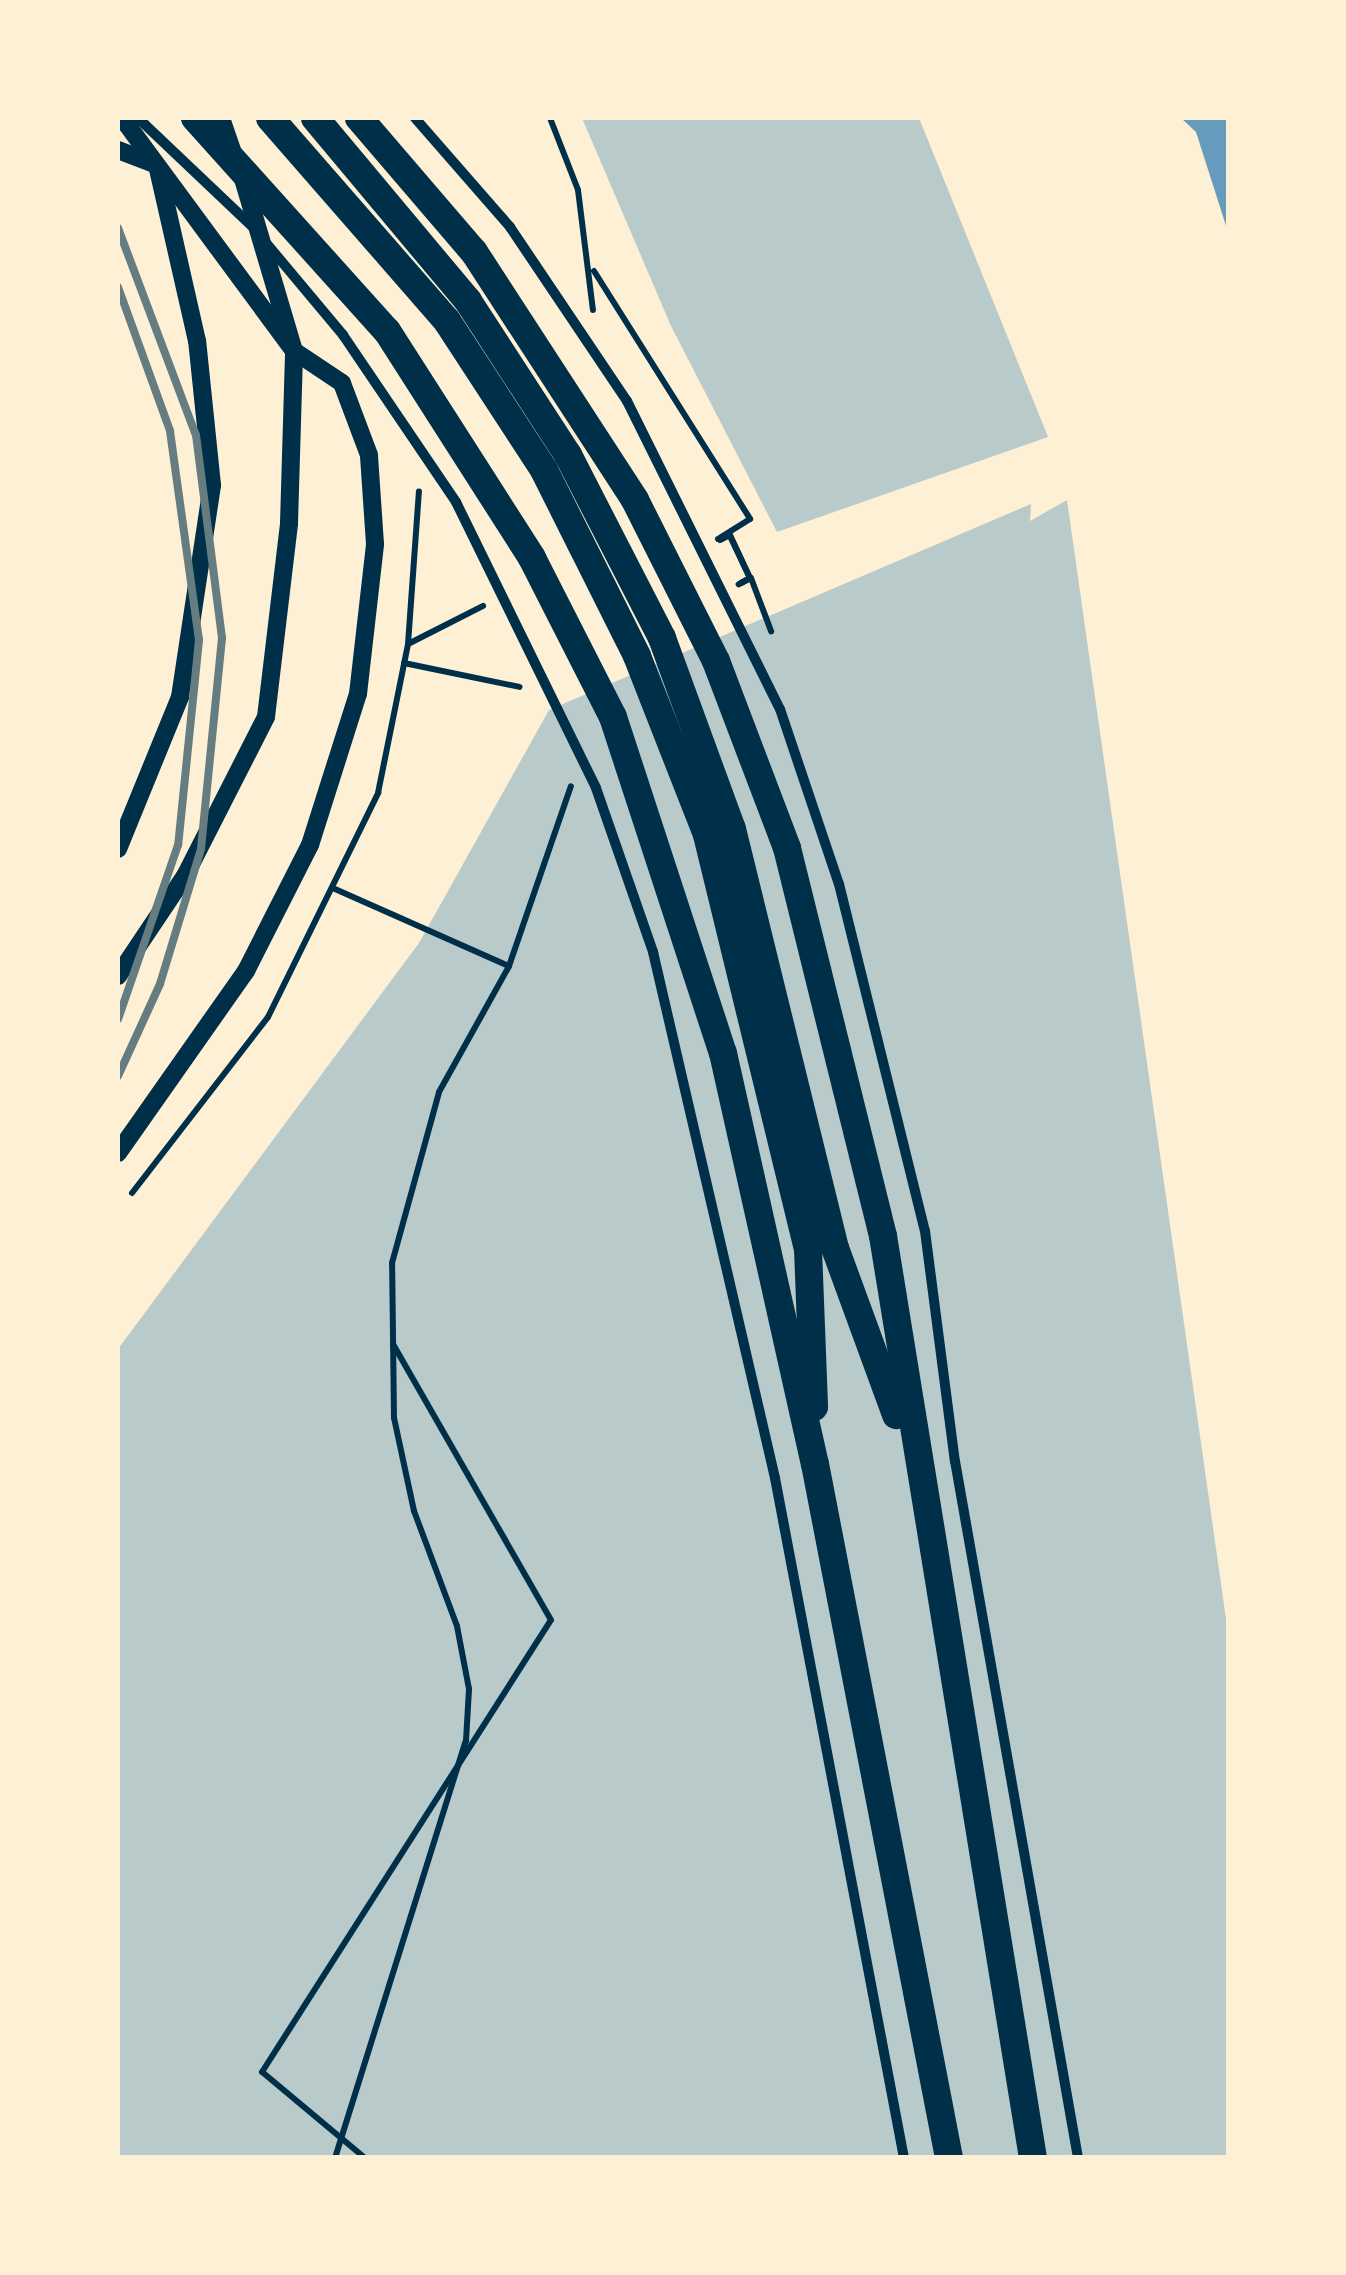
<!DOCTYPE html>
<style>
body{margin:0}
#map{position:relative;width:1346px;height:2275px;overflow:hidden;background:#fdf0d5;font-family:"Exo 2",sans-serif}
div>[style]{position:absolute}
.green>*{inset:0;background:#b9caca}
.water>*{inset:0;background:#669bbc}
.path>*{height:6px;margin:-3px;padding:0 3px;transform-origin:3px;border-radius:3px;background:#003049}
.minor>*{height:10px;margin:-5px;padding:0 5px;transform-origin:5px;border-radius:5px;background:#003049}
.tertiary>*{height:18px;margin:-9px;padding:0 9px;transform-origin:9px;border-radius:9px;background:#003049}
.trunk>*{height:28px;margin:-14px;padding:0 14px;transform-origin:14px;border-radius:14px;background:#003049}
.rail>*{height:8px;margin:-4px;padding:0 4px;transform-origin:4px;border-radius:4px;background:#657d81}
span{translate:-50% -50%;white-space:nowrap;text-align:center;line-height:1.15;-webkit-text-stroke:9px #fdf0d5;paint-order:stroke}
.frame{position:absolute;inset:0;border:120px solid #fdf0d5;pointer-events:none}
</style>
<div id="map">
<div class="green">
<div style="clip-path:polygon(582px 118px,919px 118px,1048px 437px,777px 532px,671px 326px)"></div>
<div style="clip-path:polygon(1067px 500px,1228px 1633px,1228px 2157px,118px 2157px,118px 1349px,419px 943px,549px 710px,1031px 504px,1030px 521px)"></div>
</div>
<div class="water">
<div style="clip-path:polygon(1181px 118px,1228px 118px,1228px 232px,1196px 132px)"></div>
</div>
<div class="path">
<div style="left:550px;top:118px;width:77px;rotate:68.7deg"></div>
<div style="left:578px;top:190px;width:121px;rotate:82.9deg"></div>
<div style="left:594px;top:271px;width:293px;rotate:57.8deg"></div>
<div style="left:750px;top:519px;width:34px;rotate:148deg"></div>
<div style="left:718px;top:539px;width:12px;rotate:-24deg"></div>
<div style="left:729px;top:534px;width:49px;rotate:64.5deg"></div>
<div style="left:750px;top:578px;width:10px;rotate:151deg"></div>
<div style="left:720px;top:540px;width:11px;rotate:-27deg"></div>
<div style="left:730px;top:535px;width:47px;rotate:65.1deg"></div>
<div style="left:750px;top:578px;width:13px;rotate:151deg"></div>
<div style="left:741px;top:583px;width:11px;rotate:-27deg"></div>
<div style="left:751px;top:578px;width:57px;rotate:69.3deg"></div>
<div style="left:410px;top:643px;width:82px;rotate:-26.9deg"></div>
<div style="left:404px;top:663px;width:118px;rotate:11.7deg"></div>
<div style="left:335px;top:889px;width:190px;rotate:23.9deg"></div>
<div style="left:132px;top:1193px;width:222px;rotate:-52.3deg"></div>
<div style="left:268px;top:1017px;width:250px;rotate:-63.8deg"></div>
<div style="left:378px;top:793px;width:152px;rotate:-78.6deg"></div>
<div style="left:408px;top:644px;width:153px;rotate:-85.9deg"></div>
<div style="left:335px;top:2158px;width:437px;rotate:-72.6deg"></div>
<div style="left:466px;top:1741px;width:52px;rotate:-86.7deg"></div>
<div style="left:469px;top:1689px;width:64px;rotate:-100.8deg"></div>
<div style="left:457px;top:1626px;width:123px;rotate:-110.5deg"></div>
<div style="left:414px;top:1511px;width:95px;rotate:-102.1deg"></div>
<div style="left:394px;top:1418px;width:155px;rotate:-90.7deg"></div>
<div style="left:392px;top:1263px;width:177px;rotate:-74.6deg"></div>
<div style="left:439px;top:1092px;width:144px;rotate:-60.9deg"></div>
<div style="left:509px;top:966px;width:190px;rotate:-71deg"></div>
<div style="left:365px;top:2158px;width:134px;rotate:-140.1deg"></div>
<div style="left:262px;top:2072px;width:536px;rotate:-57.41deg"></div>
<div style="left:551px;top:1620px;width:318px;rotate:-119.8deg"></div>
</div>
<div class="minor">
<div style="left:138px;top:118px;width:158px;rotate:43.5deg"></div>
<div style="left:415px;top:118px;width:145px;rotate:48.9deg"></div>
<div style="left:510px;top:227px;width:210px;rotate:56.1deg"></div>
<div style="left:627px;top:401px;width:344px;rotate:63.6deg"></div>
<div style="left:780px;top:709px;width:185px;rotate:71.4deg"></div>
<div style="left:839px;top:884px;width:357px;rotate:76.1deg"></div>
<div style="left:925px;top:1231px;width:232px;rotate:82.6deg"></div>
<div style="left:955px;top:1461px;width:708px;rotate:79.99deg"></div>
<div style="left:267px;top:244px;width:119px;rotate:50.1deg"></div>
<div style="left:343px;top:335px;width:202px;rotate:55.9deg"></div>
<div style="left:456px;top:502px;width:318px;rotate:63.9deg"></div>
<div style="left:596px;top:788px;width:174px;rotate:70.8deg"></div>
<div style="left:653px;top:952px;width:540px;rotate:76.94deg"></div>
<div style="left:775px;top:1478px;width:692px;rotate:79.26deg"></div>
</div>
<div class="tertiary">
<div style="left:221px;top:118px;width:39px;rotate:71deg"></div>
<div style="left:118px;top:150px;width:40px;rotate:21deg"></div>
<div style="left:118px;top:849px;width:164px;rotate:-67.8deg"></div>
<div style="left:180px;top:697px;width:214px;rotate:-81.4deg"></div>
<div style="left:212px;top:485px;width:145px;rotate:-95.9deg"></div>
<div style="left:197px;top:341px;width:175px;rotate:-102.8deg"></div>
<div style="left:118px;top:976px;width:120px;rotate:-56.2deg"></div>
<div style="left:185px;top:876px;width:178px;rotate:-63deg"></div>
<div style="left:266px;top:717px;width:195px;rotate:-83.2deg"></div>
<div style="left:289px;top:523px;width:172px;rotate:-88.3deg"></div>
<div style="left:294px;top:351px;width:179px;rotate:-106.5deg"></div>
<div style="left:118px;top:1153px;width:223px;rotate:-54.9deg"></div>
<div style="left:246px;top:971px;width:141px;rotate:-63.1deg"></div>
<div style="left:310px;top:845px;width:158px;rotate:-72.4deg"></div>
<div style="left:358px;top:694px;width:151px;rotate:-83.5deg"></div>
<div style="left:375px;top:544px;width:89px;rotate:-93.9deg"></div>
<div style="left:369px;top:455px;width:77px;rotate:-110.6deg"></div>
<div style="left:342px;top:383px;width:58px;rotate:-146.3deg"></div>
<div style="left:294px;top:351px;width:290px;rotate:-126.4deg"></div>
</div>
<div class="trunk">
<div style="left:195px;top:118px;width:287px;rotate:48deg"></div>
<div style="left:387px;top:331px;width:269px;rotate:57.4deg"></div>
<div style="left:532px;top:558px;width:178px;rotate:63deg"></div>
<div style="left:613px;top:717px;width:354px;rotate:71.9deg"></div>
<div style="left:723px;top:1053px;width:421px;rotate:77.4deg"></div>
<div style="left:815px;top:1464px;width:707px;rotate:79.07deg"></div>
<div style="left:270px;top:118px;width:269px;rotate:48.9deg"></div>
<div style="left:447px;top:321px;width:178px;rotate:56.9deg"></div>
<div style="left:544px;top:470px;width:208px;rotate:63.4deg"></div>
<div style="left:637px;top:656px;width:192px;rotate:68.6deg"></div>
<div style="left:707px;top:835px;width:426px;rotate:76.3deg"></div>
<div style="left:808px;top:1249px;width:158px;rotate:87.8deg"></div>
<div style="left:315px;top:118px;width:239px;rotate:50.1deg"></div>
<div style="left:468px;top:301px;width:184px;rotate:57deg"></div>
<div style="left:568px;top:455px;width:206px;rotate:62.8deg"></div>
<div style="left:662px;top:638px;width:203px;rotate:69.9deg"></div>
<div style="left:732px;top:829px;width:431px;rotate:76.2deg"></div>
<div style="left:835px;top:1248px;width:178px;rotate:69.9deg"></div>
<div style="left:359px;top:118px;width:177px;rotate:49.4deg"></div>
<div style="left:474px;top:252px;width:296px;rotate:57deg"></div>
<div style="left:635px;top:500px;width:180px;rotate:63.3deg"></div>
<div style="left:716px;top:661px;width:200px;rotate:69.2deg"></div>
<div style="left:787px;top:848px;width:400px;rotate:76.1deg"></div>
<div style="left:883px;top:1236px;width:934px;rotate:80.76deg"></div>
</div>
<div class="rail">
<div style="left:118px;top:228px;width:221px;rotate:69.4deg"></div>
<div style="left:196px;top:435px;width:205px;rotate:82.7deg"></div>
<div style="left:222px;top:638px;width:212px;rotate:95.7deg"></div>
<div style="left:201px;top:849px;width:141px;rotate:106.9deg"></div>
<div style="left:160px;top:984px;width:101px;rotate:114.5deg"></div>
<div style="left:118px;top:287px;width:153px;rotate:70.1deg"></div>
<div style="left:170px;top:431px;width:211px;rotate:82.1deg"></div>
<div style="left:199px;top:640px;width:206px;rotate:95.8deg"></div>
<div style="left:178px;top:845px;width:184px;rotate:109deg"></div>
</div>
<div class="frame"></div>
</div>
